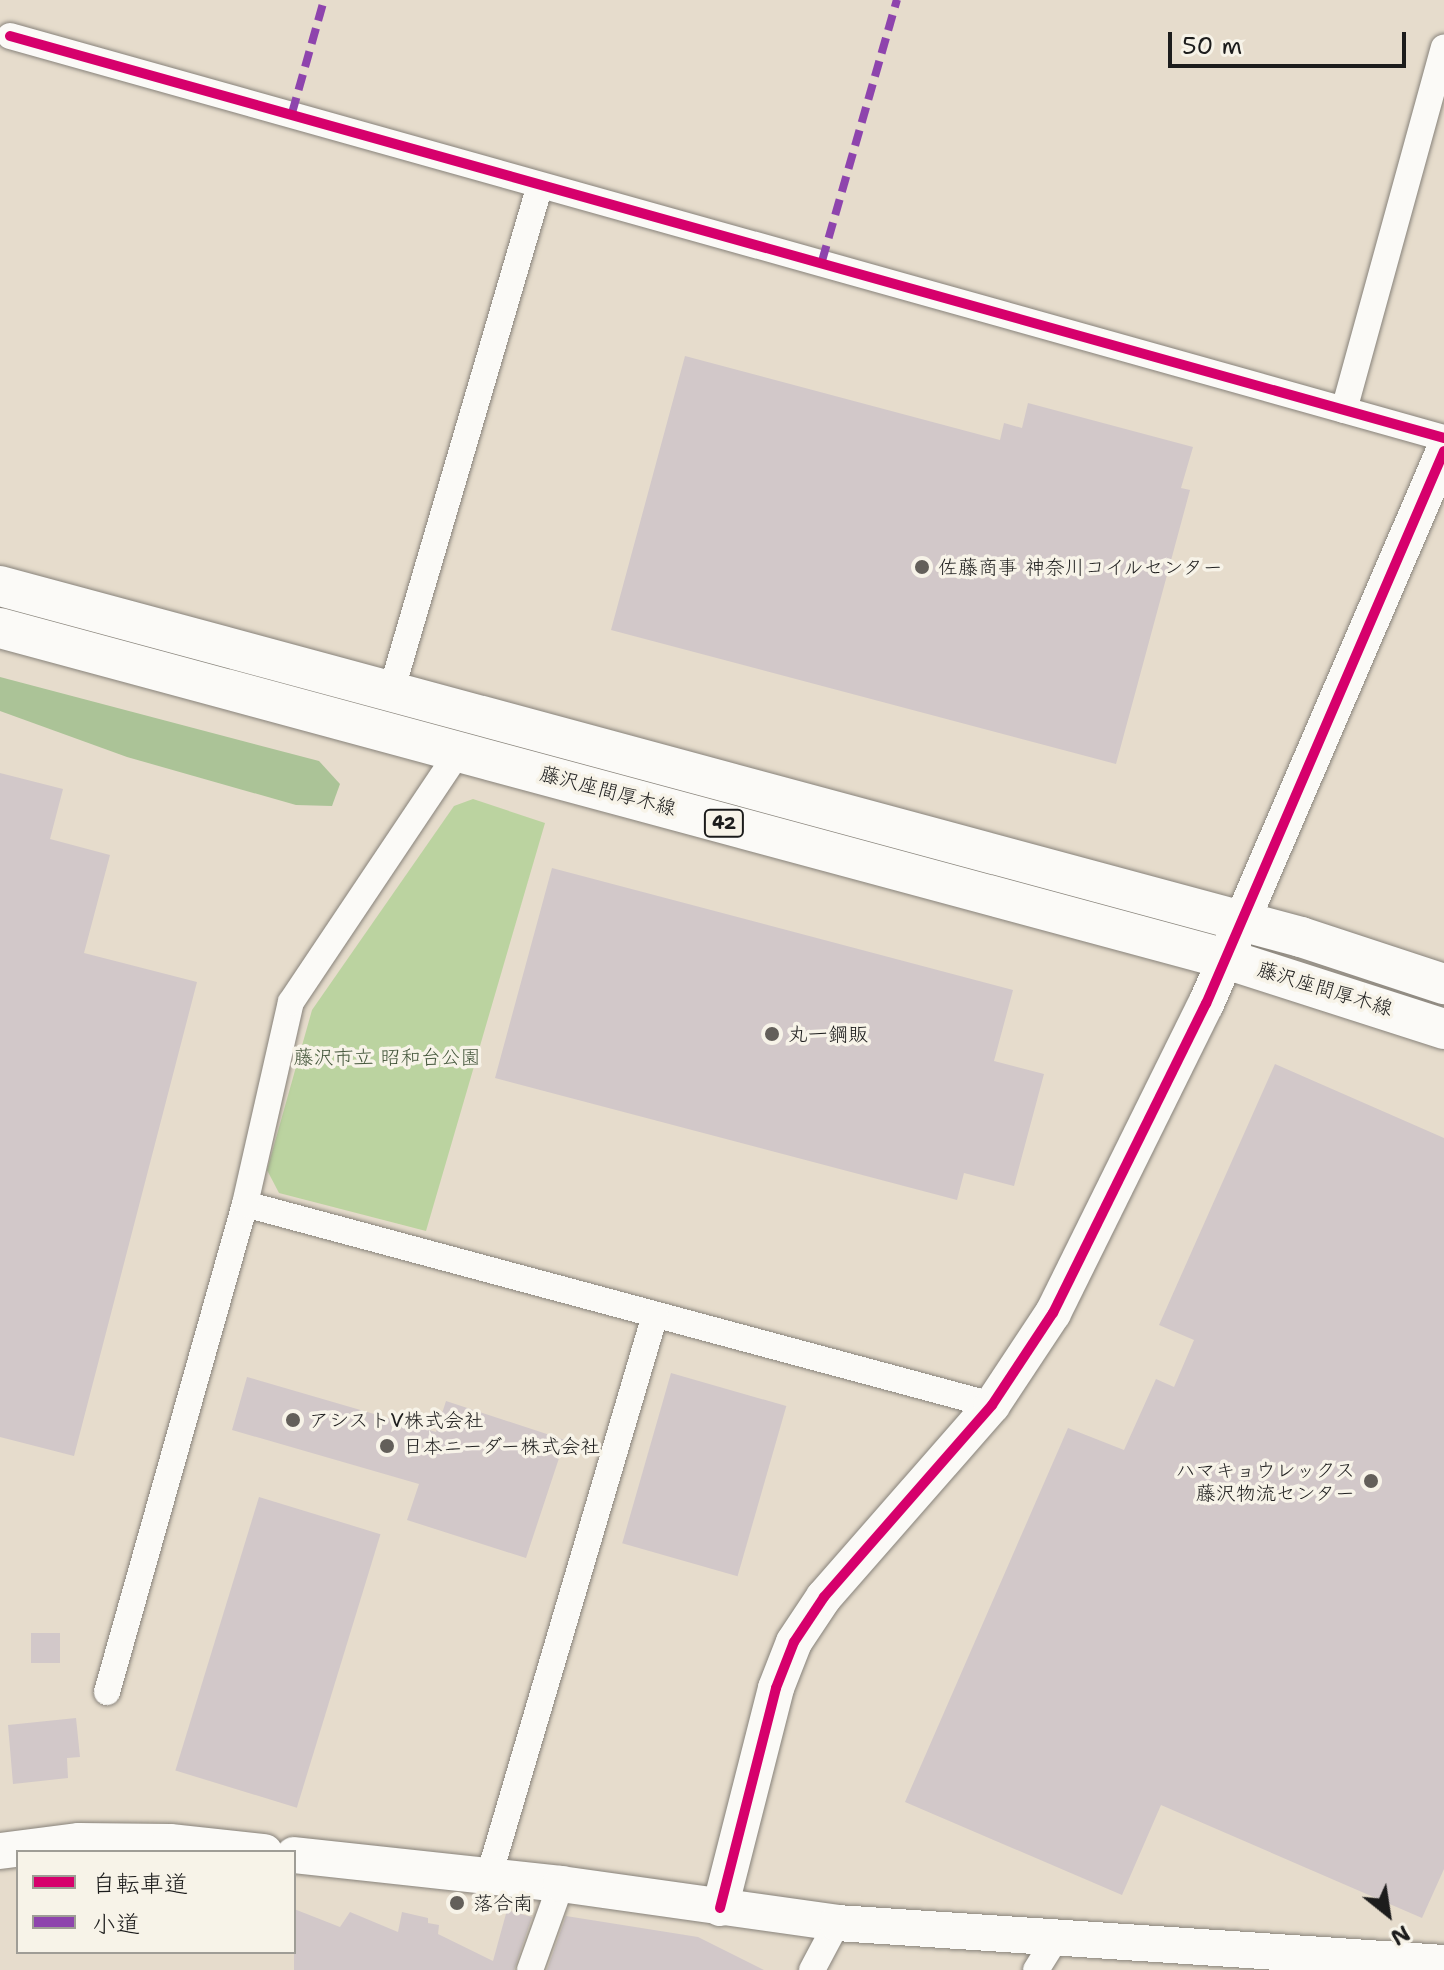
<!DOCTYPE html>
<meta charset="utf-8">
<style>
body{margin:0}
#map{position:relative;width:1444px;height:1970px;overflow:hidden;background:#e6dccc;font-family:"Shantell Sans","Klee One",sans-serif}
div>[style]{position:absolute}
.green>*{inset:0;background:#bbd3a0}
.forest>*{inset:0;background:#abc397}
.building>*{inset:0;background:#d2c8c9;transform-origin:0 0}
.roads{filter:drop-shadow(0 0 2px #87827a) drop-shadow(0 0 2px #87827a)}
.street>*{height:26px;margin:-13px;padding:0 13px;transform-origin:13px;border-radius:13px;background:#fbfaf7}
.secondary>*{height:36px;margin:-18px;padding:0 18px;transform-origin:18px;border-radius:18px;background:#fbfaf7}
.primary>*{height:40px;margin:-20px;padding:0 20px;transform-origin:20px;border-radius:20px;background:#fbfaf7}
.quiet>*{height:8px;margin-top:-4px;transform-origin:0;background:repeating-linear-gradient(90deg,#8e44ad 0 16px,transparent 0 24px)}
.cycleway>*{height:10px;margin:-5px;padding:0 5px;transform-origin:5px;border-radius:5px;background:#d6006c}
.dots>*{width:22px;height:22px;translate:-50% -50%;box-sizing:border-box;border:4px solid #f7f3e8;border-radius:50%}
span{translate:-50% -50%;white-space:nowrap;text-align:center;line-height:1.15;-webkit-text-stroke:7px #f7f3e8;paint-order:stroke}
.shield-label span{padding:2px 6px;background:#f7f3e8;border:2px solid;border-radius:6px;-webkit-text-stroke-width:0}
.shield-label{font-size:18px;color:#1c1c1c;font-weight:700}
.poi-label{font-size:20px;color:#1c1c1c}
.left{translate:0 -50%;text-align:left}
.right{translate:-100% -50%;text-align:right}
.street-label{font-size:20px;color:#1c1c1c}
.park-label{font-size:20px;color:#47593e}
.legend{position:absolute;left:16px;top:1850px;width:280px;height:104px;box-sizing:border-box;background:#f7f3e8;border:2px solid #9f9d96;margin:0;padding:10px 14px;list-style:none;font-size:24px;color:#1c1c1c}
.legend li{display:flex;align-items:center;gap:16px;height:40px}
.legend b{width:40px;border:2px solid #9f9d96}
.north{position:absolute;left:1348px;top:1874px;width:80px;height:80px;-webkit-text-stroke:6px #f7f3e8;paint-order:stroke;rotate:150deg;font-size:22px;font-weight:700;line-height:32px;text-align:center;color:#1c1c1c}
.north::after{content:'';display:block;margin:auto;width:28px;height:36px;background:#1c1c1c;clip-path:polygon(50% 0,100% 100%,50% 72%,0 100%)}
.scale{position:absolute;left:1168px;top:32px;width:238px;height:36px;box-sizing:border-box;border:4px solid #1c1c1c;border-top:0;padding-left:10px;font-size:24px;line-height:28px;white-space:nowrap;color:#1c1c1c;-webkit-text-stroke:6px #f7f3e8;paint-order:stroke}
</style>
<div id="map">
<div class="green">
<div style="clip-path:polygon(473px 799px,545px 823px,426px 1231px,279px 1193px,267px 1170px,312px 1010px,454px 806px)"></div>
</div>
<div class="forest">
<div style="clip-path:polygon(0 677px,319px 761px,340px 784px,332px 806px,296px 805px,127px 757px,0 711px)"></div>
</div>
<div class="building">
<div style="clip-path:polygon(685px 356px,1000px 440px,1004px 423px,1022px 428px,1028px 403px,1193px 447px,1181px 488px,1190px 490px,1116px 764px,611px 630px)"></div>
<div style="clip-path:polygon(0 773px,63px 789px,50px 839px,110px 855px,84px 953px,197px 982px,74px 1456px,0 1437px)"></div>
<div style="clip-path:polygon(552px 868px,1013px 990px,994px 1061px,1044px 1074px,1014px 1186px,964px 1173px,957px 1200px,495px 1078px)"></div>
<div style="clip-path:polygon(1275px 1064px,1444px 1138px,1444px 1869px,1422px 1918px,1161px 1805px,1122px 1895px,905px 1802px,1068px 1428px,1124px 1450px,1156px 1379px,1174px 1387px,1194px 1340px,1159px 1325px)"></div>
<div style="left:671px;top:1373px;width:120px;height:177px;rotate:16deg"></div>
<div style="clip-path:polygon(247px 1377px,436px 1432px,446px 1401px,565px 1440px,526px 1558px,407px 1520px,419px 1484px,232px 1430px)"></div>
<div style="left:259px;top:1497px;width:127px;height:286px;rotate:17deg"></div>
<div style="left:31px;top:1633px;width:29px;height:30px"></div>
<div style="clip-path:polygon(76px 1718px,80px 1757px,67px 1758px,68px 1778px,13px 1784px,8px 1725px)"></div>
<div style="clip-path:polygon(294px 1909px,340px 1927px,350px 1912px,398px 1932px,402px 1912px,428px 1918px,428px 1923px,439px 1925px,438px 1934px,493px 1961px,507px 1910px,532px 1917px,514px 1970px,294px 1970px)"></div>
<div style="clip-path:polygon(566px 1916px,698px 1937px,764px 1970px,547px 1970px)"></div>
</div>
<div class="roads">
<div class="street">
<div style="left:10px;top:36px;width:1489px;rotate:15.66deg"></div>
<div style="left:1344px;top:410px;width:376px;rotate:-74.6deg"></div>
<div style="left:391px;top:692px;width:528px;rotate:-73.62deg"></div>
<div style="left:245px;top:1204px;width:774px;rotate:15.06deg"></div>
<div style="left:107px;top:1692px;width:507px;rotate:-74.21deg"></div>
<div style="left:245px;top:1204px;width:207px;rotate:-77.2deg"></div>
<div style="left:291px;top:1002px;width:302px;rotate:-56.2deg"></div>
<div style="left:489px;top:1876px;width:585px;rotate:-73.52deg"></div>
<div style="left:530px;top:1970px;width:91px;rotate:-70.2deg"></div>
<div style="left:812px;top:1970px;width:53px;rotate:-62deg"></div>
<div style="left:1036px;top:1970px;width:36px;rotate:-58deg"></div>
</div>
<div class="secondary">
<div style="left:0;top:1851px;width:80px;rotate:-7.2deg"></div>
<div style="left:79px;top:1841px;width:91px;rotate:0.6deg"></div>
<div style="left:170px;top:1842px;width:95px;rotate:6.1deg"></div>
<div style="left:294px;top:1855px;width:269px;rotate:6.2deg"></div>
<div style="left:561px;top:1884px;width:279px;rotate:8deg"></div>
<div style="left:837px;top:1923px;width:608px;rotate:3.77deg"></div>
<div style="left:720px;top:1908px;width:227px;rotate:-75.7deg"></div>
<div style="left:776px;top:1688px;width:49px;rotate:-68.6deg"></div>
<div style="left:794px;top:1642px;width:54px;rotate:-56.3deg"></div>
<div style="left:824px;top:1597px;width:255px;rotate:-48.8deg"></div>
<div style="left:992px;top:1405px;width:110px;rotate:-56.5deg"></div>
<div style="left:1053px;top:1313px;width:345px;rotate:-63.7deg"></div>
<div style="left:1206px;top:1004px;width:602px;rotate:-66.71deg"></div>
</div>
<div class="primary">
<div style="left:0;top:586px;width:1348px;rotate:15.1deg"></div>
<div style="left:1301px;top:937px;width:151px;rotate:18.2deg"></div>
<div style="left:0;top:628px;width:1270px;rotate:15.11deg"></div>
<div style="left:1226px;top:959px;width:229px;rotate:17.8deg"></div>
</div>
</div>
<div class="quiet">
<div style="left:292px;top:113px;width:117px;rotate:-74.2deg"></div>
<div style="left:822px;top:261px;width:272px;rotate:-74deg"></div>
</div>
<div class="cycleway">
<div style="left:10px;top:36px;width:1489px;rotate:15.66deg"></div>
<div style="left:720px;top:1908px;width:227px;rotate:-75.7deg"></div>
<div style="left:776px;top:1688px;width:49px;rotate:-68.6deg"></div>
<div style="left:794px;top:1642px;width:54px;rotate:-56.3deg"></div>
<div style="left:824px;top:1597px;width:255px;rotate:-48.8deg"></div>
<div style="left:992px;top:1405px;width:110px;rotate:-56.5deg"></div>
<div style="left:1053px;top:1313px;width:345px;rotate:-63.7deg"></div>
<div style="left:1206px;top:1004px;width:602px;rotate:-66.71deg"></div>
</div>
<div class="dots">
<div style="left:922px;top:567px;background:#635f5a"></div>
<div style="left:772px;top:1034px;background:#635f5a"></div>
<div style="left:293px;top:1420px;background:#635f5a"></div>
<div style="left:387px;top:1446px;background:#635f5a"></div>
<div style="left:1371px;top:1481px;background:#635f5a"></div>
<div style="left:457px;top:1903px;background:#635f5a"></div>
</div>
<div class="shield-label">
<span style="left:724px;top:823px">42</span>
</div>
<div class="poi-label">
<span class="left" style="left:938px;top:567px">佐藤商事 神奈川コイルセンター</span>
<span class="left" style="left:788px;top:1034px">丸一鋼販</span>
<span class="left" style="left:309px;top:1420px">アシストV株式会社</span>
<span class="left" style="left:403px;top:1446px">日本ニーダー株式会社</span>
<span class="right" style="left:1355px;top:1482px">ハマキョウレックス<br>藤沢物流センター</span>
<span class="left" style="left:473px;top:1903px">落合南</span>
</div>
<div class="street-label">
<span style="left:608px;top:791px;rotate:15deg">藤沢座間厚木線</span>
<span style="left:1325px;top:989px;rotate:17deg">藤沢座間厚木線</span>
</div>
<div class="park-label">
<span style="left:387px;top:1057px">藤沢市立 昭和台公園</span>
</div>
<ul class="legend">
<li><b style="height:10px;background:#d6006c"></b>自転車道</li>
<li><b style="height:10px;background:#8e44ad"></b>小道</li>
</ul>
<div class="north">N</div>
<div class="scale">50 m</div>
</div>
